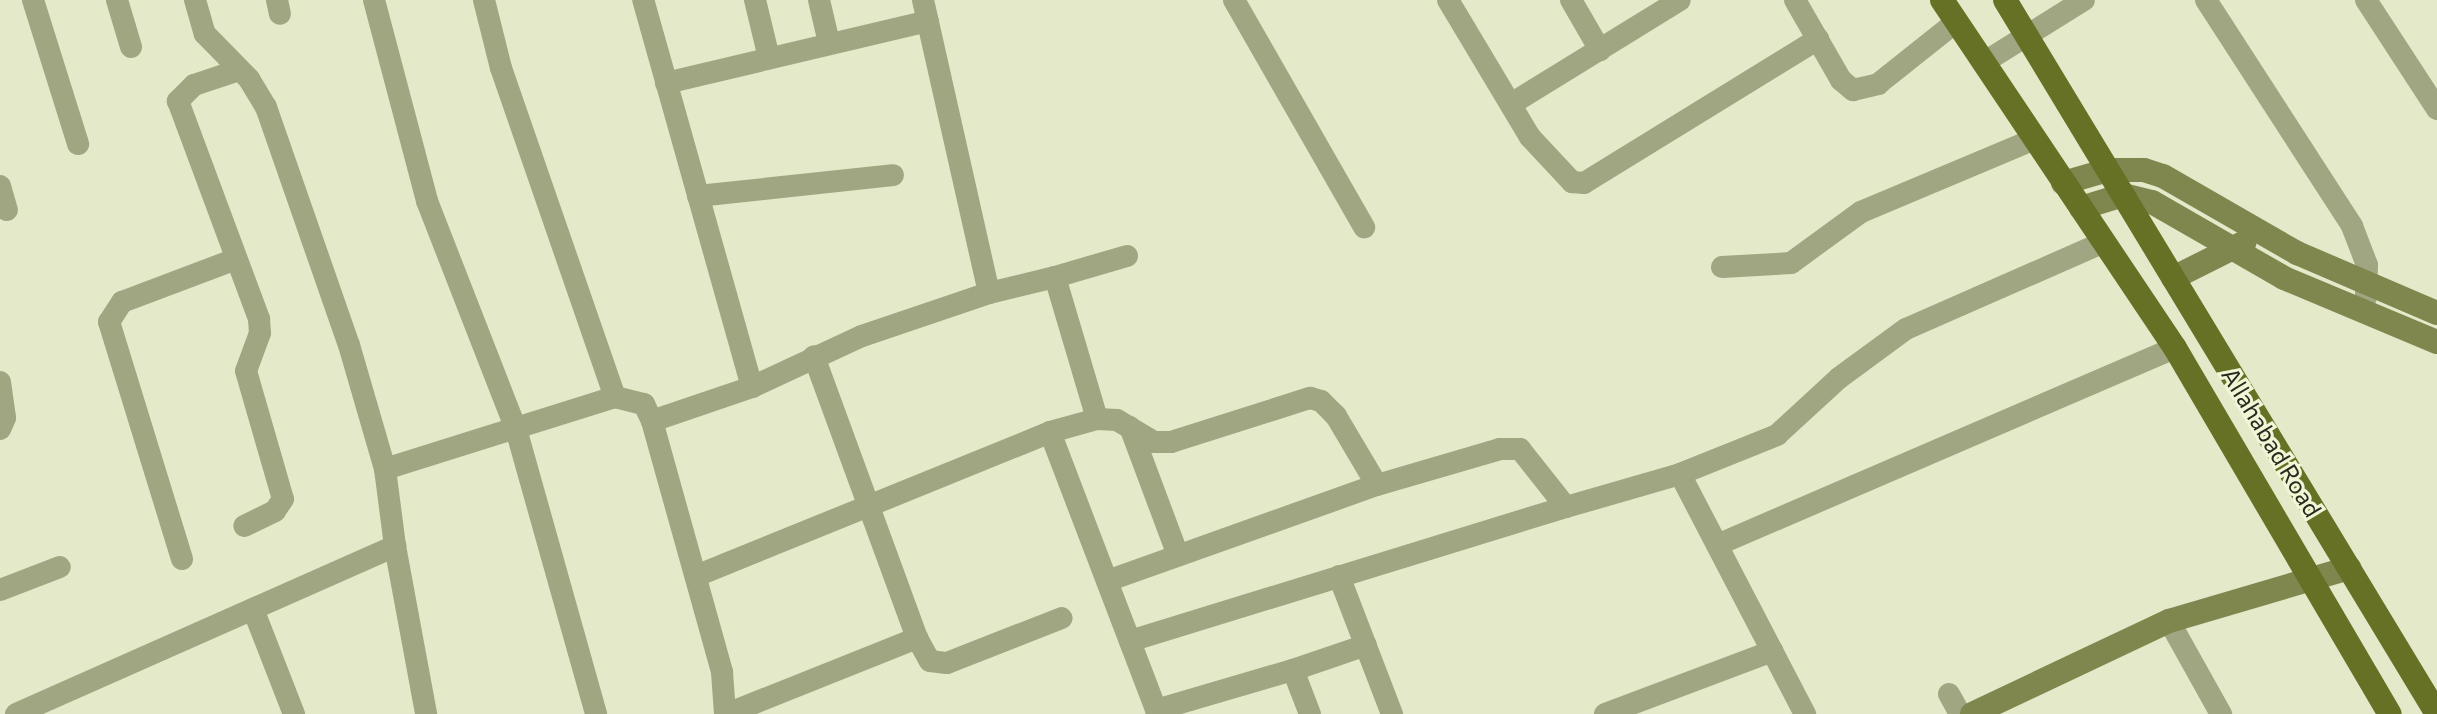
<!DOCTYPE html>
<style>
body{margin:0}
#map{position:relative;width:2437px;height:714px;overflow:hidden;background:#e3e9c9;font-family:Commissioner,sans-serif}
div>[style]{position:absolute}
.street>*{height:22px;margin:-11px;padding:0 11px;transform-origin:11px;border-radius:11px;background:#a0a681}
.secondary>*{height:24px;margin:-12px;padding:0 12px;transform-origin:12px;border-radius:12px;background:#7f874f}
.primary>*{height:24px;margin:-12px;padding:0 12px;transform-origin:12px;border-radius:12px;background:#677126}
span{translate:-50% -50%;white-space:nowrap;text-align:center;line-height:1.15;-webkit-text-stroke:6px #f0f6d6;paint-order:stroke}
.street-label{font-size:24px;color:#282a1e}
</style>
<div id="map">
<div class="street">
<div style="left:33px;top:0;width:151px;rotate:72.6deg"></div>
<div style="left:117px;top:0;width:49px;rotate:73.4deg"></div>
<div style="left:195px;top:0;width:35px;rotate:74deg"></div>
<div style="left:205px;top:34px;width:63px;rotate:45.6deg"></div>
<div style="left:249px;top:79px;width:33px;rotate:59deg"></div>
<div style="left:266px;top:107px;width:252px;rotate:70.8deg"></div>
<div style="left:349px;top:345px;width:129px;rotate:73.8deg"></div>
<div style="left:277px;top:0;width:14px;rotate:78deg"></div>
<div style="left:374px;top:0;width:208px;rotate:75.2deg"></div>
<div style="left:427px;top:201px;width:245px;rotate:68.7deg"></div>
<div style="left:516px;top:429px;width:296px;rotate:74.3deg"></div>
<div style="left:484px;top:0;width:70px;rotate:76deg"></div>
<div style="left:501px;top:68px;width:348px;rotate:70.9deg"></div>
<div style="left:755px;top:0;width:60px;rotate:76.4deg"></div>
<div style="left:819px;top:0;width:44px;rotate:76.9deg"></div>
<div style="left:923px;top:0;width:300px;rotate:77.3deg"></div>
<div style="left:989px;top:293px;width:68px;rotate:-13.6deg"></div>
<div style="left:1055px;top:277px;width:148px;rotate:73.5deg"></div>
<div style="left:1097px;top:419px;width:49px;rotate:164.5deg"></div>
<div style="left:1050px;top:432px;width:298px;rotate:69.1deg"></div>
<div style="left:1156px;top:710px;width:143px;rotate:-16.3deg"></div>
<div style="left:1293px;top:670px;width:47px;rotate:68.9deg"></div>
<div style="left:1234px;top:0;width:262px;rotate:60.2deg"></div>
<div style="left:1448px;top:0;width:160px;rotate:59.1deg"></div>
<div style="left:1530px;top:137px;width:62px;rotate:47deg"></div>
<div style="left:1572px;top:182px;width:12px;rotate:5deg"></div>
<div style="left:1584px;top:183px;width:275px;rotate:-31.6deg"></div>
<div style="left:1571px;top:0;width:58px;rotate:59.9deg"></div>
<div style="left:1795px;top:0;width:92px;rotate:60.1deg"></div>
<div style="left:1841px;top:80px;width:16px;rotate:40deg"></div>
<div style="left:1853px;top:90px;width:26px;rotate:-13deg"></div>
<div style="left:1878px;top:84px;width:100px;rotate:-38.5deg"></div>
<div style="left:2206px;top:0;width:269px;rotate:57.1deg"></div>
<div style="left:2352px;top:226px;width:42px;rotate:69deg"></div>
<div style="left:2367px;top:265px;width:33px;rotate:92deg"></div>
<div style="left:2366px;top:0;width:130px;rotate:56.9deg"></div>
<div style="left:1983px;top:63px;width:119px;rotate:-32deg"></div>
<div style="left:239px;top:70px;width:47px;rotate:161.6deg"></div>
<div style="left:194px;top:85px;width:23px;rotate:135deg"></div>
<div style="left:178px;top:101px;width:233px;rotate:69.6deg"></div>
<div style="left:259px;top:319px;width:14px;rotate:86deg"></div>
<div style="left:260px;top:333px;width:40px;rotate:110.2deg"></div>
<div style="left:246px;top:371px;width:133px;rotate:73.9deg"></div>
<div style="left:283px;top:499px;width:14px;rotate:124deg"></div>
<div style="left:275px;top:511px;width:34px;rotate:154deg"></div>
<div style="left:666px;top:83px;width:269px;rotate:-13.3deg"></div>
<div style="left:1511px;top:104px;width:198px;rotate:-31.6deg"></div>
<div style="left:0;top:186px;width:25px;rotate:74deg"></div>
<div style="left:698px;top:196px;width:196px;rotate:-6.1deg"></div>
<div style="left:1722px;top:267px;width:69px;rotate:-3.3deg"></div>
<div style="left:1791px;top:263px;width:87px;rotate:-36.1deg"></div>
<div style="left:1861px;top:212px;width:186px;rotate:-22.8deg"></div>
<div style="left:1055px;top:277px;width:75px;rotate:-16.3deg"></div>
<div style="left:0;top:382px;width:36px;rotate:82deg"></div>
<div style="left:5px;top:418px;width:12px;rotate:114deg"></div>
<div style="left:752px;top:387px;width:121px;rotate:-24.9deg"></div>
<div style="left:862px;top:336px;width:134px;rotate:-18.7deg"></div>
<div style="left:1097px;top:419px;width:20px;rotate:3deg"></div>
<div style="left:1117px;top:420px;width:43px;rotate:30.7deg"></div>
<div style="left:1154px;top:442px;width:17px"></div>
<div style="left:1171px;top:442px;width:146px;rotate:-17.6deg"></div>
<div style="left:1310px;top:398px;width:11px;rotate:15deg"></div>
<div style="left:1321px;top:401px;width:21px;rotate:45deg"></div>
<div style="left:1336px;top:416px;width:80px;rotate:59.3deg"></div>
<div style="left:1377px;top:485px;width:128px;rotate:-16.3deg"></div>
<div style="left:1500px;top:449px;width:20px"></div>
<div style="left:1520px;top:449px;width:74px;rotate:51.6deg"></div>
<div style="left:1566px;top:507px;width:119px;rotate:-16.1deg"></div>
<div style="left:1680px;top:474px;width:271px;rotate:62.5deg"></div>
<div style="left:652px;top:421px;width:261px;rotate:74.4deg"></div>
<div style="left:722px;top:672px;width:42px;rotate:85.9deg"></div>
<div style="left:1130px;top:427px;width:134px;rotate:69.5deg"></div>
<div style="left:1680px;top:474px;width:105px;rotate:-21.9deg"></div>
<div style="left:1777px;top:435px;width:84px;rotate:-42.6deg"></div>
<div style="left:1839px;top:378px;width:83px;rotate:-36.2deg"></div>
<div style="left:1906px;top:329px;width:216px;rotate:-23.7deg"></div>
<div style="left:1717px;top:545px;width:499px;rotate:-23.3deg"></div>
<div style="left:395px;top:546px;width:171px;rotate:79.5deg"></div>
<div style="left:182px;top:559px;width:248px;rotate:-107.1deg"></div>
<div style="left:109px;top:322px;width:24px;rotate:-57deg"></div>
<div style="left:122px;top:302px;width:122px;rotate:-20.7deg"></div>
<div style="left:696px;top:576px;width:382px;rotate:-22.1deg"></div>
<div style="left:1339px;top:576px;width:148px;rotate:69deg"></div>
<div style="left:1107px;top:581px;width:287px;rotate:-19.6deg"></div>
<div style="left:0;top:590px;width:64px;rotate:-21deg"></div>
<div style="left:253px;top:609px;width:113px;rotate:68.7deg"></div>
<div style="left:2169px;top:621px;width:107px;rotate:60.8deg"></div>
<div style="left:917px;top:638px;width:26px;rotate:61deg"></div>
<div style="left:930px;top:661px;width:17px;rotate:7deg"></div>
<div style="left:947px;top:663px;width:123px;rotate:-21.4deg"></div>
<div style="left:1130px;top:641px;width:456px;rotate:-17.1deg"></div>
<div style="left:1293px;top:670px;width:77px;rotate:-18.9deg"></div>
<div style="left:1949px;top:694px;width:23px;rotate:61deg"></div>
<div style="left:16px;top:714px;width:415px;rotate:-23.9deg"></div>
<div style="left:395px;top:546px;width:78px;rotate:-97.4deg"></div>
<div style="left:385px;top:469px;width:241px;rotate:-17.4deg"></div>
<div style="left:615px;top:397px;width:30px;rotate:14deg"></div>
<div style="left:644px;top:404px;width:19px;rotate:65deg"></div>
<div style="left:652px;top:421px;width:106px;rotate:-18.8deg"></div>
<div style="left:752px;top:387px;width:402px;rotate:-105.7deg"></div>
<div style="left:727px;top:714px;width:205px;rotate:-21.8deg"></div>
<div style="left:917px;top:638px;width:300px;rotate:-110.1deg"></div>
<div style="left:1605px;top:714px;width:179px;rotate:-20.6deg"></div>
</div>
<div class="secondary">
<div style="left:2063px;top:183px;width:47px;rotate:-16.1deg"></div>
<div style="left:2108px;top:170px;width:36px"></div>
<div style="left:2144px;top:170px;width:20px;rotate:18deg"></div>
<div style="left:2163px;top:176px;width:155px;rotate:29.9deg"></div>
<div style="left:2297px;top:253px;width:152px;rotate:23.2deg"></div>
<div style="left:2081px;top:208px;width:44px;rotate:-17.2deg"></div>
<div style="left:2123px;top:195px;width:30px;rotate:14deg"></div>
<div style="left:2152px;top:202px;width:152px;rotate:29.9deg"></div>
<div style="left:2284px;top:278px;width:166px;rotate:22.7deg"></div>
<div style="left:2173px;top:278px;width:80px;rotate:-26.6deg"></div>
<div style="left:1972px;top:714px;width:218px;rotate:-25.3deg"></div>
<div style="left:2169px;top:621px;width:188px;rotate:-16.4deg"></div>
</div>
<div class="primary">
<div style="left:1942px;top:0;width:419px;rotate:56.2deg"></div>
<div style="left:2175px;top:348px;width:424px;rotate:59.6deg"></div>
<div style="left:2005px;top:0;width:835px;rotate:58.82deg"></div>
</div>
<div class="street-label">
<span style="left:2272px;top:442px;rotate:59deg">Allahabad Road</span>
</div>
</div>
